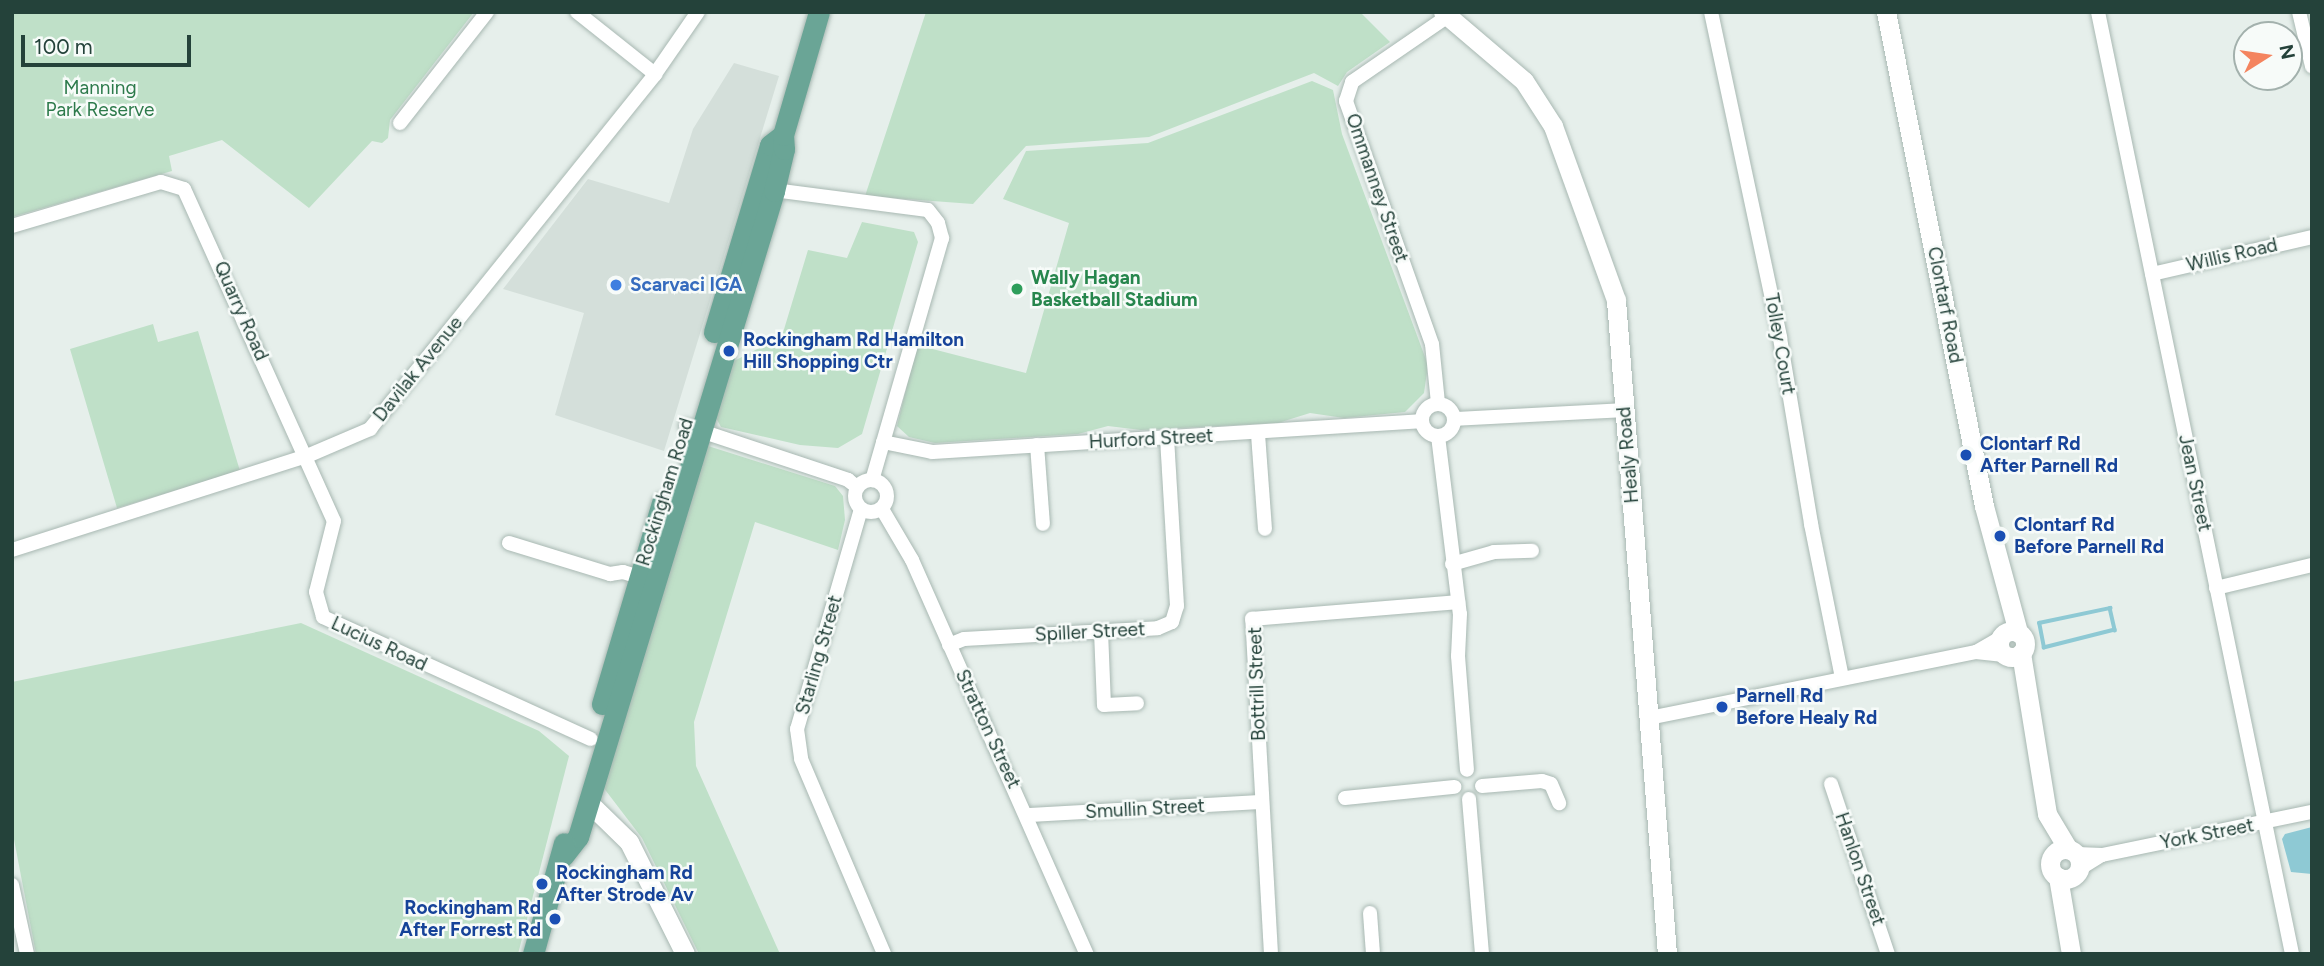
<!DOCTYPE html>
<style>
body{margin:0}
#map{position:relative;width:2324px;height:966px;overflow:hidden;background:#e6efeb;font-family:Figtree,sans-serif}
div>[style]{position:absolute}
.built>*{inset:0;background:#d4dfda}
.green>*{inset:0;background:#bfe0c8}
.water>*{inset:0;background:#8ec9d4}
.stream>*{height:3.5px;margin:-1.75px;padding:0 1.75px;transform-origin:1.75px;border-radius:1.75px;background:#8ec9d4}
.roads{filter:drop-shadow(0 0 2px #a8b8b2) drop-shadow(0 0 2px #a8b8b2)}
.street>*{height:14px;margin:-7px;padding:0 7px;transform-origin:7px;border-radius:7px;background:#fff}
.street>.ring{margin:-7px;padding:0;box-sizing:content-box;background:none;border:14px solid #fff;border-radius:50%}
.secondary>*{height:19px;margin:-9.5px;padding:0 9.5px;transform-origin:9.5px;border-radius:9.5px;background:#fff}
.secondary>.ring{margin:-9.5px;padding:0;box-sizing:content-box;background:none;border:19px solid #fff;border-radius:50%}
.primary>*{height:21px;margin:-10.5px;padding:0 10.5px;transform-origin:10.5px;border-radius:10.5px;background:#6aa596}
.dots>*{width:19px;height:19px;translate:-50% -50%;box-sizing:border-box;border:4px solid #f7fbf9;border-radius:50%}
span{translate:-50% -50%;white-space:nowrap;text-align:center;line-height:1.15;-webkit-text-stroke:5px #f7fbf9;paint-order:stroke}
.park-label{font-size:19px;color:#2d7a4b}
.street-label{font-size:19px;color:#24423a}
.leisure-label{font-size:19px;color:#27864d;font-weight:700}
.left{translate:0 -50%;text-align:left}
.shop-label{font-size:19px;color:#366cbe;font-weight:700}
.transit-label{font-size:19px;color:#164399;font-weight:700}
.right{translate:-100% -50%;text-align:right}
.frame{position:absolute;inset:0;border:14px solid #24423a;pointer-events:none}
.north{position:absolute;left:2233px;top:21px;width:70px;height:70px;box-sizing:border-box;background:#f7fbf9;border:2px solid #a3b1ad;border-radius:50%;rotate:78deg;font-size:19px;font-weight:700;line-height:28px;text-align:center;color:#24423a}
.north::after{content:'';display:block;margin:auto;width:24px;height:32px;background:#f4845f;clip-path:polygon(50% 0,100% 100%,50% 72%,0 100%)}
.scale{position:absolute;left:21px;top:35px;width:170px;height:32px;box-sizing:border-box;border:4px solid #24423a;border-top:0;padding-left:9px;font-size:21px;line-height:24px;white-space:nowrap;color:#24423a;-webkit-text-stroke:5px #f7fbf9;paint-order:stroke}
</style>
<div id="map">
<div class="built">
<div style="clip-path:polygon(734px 63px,779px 76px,664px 451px,555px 415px,584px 313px,503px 289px,588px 179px,669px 203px,693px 129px)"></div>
</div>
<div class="green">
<div style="clip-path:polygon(12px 12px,474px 12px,390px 120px,388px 138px,382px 143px,372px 141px,309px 208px,222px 140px,169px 156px,172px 171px,12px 217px)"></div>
<div style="clip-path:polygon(926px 12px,1360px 12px,1390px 42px,1347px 72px,1338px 86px,1314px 73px,1149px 137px,1026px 146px,973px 204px,865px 196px)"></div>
<div style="clip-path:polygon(1312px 81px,1333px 90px,1342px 134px,1428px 365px,1424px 393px,1405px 412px,1344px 418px,1310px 413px,1278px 423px,1141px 430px,1108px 426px,1078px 434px,935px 443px,909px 437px,897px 426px,917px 345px,1026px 373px,1069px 223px,1003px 199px,1026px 151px,1148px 143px)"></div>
<div style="clip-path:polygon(862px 222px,914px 232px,918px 242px,862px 434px,838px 448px,800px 445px,721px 427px,715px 416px,734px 361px,782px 336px,808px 250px,847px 258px)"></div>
<div style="clip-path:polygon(153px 324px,158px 342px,198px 331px,240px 471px,117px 508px,70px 349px)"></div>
<div style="clip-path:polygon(708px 446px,835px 486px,843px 496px,845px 520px,838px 550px,755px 522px,694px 722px,696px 766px,780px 954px,699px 954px,642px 838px,603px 787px,699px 450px)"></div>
<div style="clip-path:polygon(301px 623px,539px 731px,569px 756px,518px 954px,36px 954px,12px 829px,12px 682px)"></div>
</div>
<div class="water">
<div style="clip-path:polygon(2312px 827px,2312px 874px,2291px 872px,2282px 839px,2285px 834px)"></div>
</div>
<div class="stream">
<div style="left:2110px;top:608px;width:23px;rotate:77deg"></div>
<div style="left:2115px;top:630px;width:73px;rotate:165.8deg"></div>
<div style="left:2044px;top:648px;width:25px;rotate:-101deg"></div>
<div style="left:2039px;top:623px;width:73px;rotate:-11.9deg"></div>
</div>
<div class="roads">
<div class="street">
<div style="left:577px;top:12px;width:100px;rotate:38.5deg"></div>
<div style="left:1711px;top:12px;width:333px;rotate:78deg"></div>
<div style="left:1780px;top:338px;width:189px;rotate:80.5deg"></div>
<div style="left:1811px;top:524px;width:157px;rotate:78.6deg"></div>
<div style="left:2098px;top:12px;width:962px;rotate:78.36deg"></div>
<div style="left:2299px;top:12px;width:56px;rotate:76.5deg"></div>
<div style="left:400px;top:123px;width:141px;rotate:-51.9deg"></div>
<div style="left:766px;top:189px;width:163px;rotate:7.4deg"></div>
<div style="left:928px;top:210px;width:16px;rotate:52deg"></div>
<div style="left:938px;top:223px;width:16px;rotate:75deg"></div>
<div style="left:942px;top:238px;width:252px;rotate:106.1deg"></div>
<div style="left:12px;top:226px;width:155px;rotate:-16.5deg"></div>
<div style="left:161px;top:182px;width:24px;rotate:17deg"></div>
<div style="left:184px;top:189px;width:364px;rotate:65.7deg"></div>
<div style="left:334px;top:521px;width:73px;rotate:104.2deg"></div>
<div style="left:316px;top:592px;width:26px;rotate:74deg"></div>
<div style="left:323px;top:617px;width:294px;rotate:24.5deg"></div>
<div style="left:2152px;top:274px;width:164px;rotate:-13deg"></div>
<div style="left:1438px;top:403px;width:59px;rotate:-95.8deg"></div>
<div style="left:1432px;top:344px;width:258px;rotate:-109.5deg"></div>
<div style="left:1346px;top:101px;width:20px;rotate:-72deg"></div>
<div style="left:1352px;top:82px;width:113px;rotate:-34.5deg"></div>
<div class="ring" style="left:1422px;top:404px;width:18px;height:18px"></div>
<div style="left:1454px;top:419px;width:170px;rotate:-3deg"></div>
<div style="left:686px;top:426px;width:171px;rotate:18.4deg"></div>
<div style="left:848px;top:480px;width:11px;rotate:38deg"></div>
<div style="left:1258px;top:434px;width:95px;rotate:85.8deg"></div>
<div style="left:1438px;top:436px;width:179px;rotate:83deg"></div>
<div style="left:1460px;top:614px;width:42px;rotate:92.7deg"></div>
<div style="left:1458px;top:656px;width:114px;rotate:85.5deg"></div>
<div style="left:883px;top:442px;width:50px;rotate:11.5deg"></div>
<div style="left:932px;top:452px;width:490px;rotate:-3.6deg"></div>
<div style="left:1037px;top:445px;width:79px;rotate:85.7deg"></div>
<div class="ring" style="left:855px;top:480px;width:18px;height:18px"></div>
<div style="left:861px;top:509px;width:229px;rotate:106.2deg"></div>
<div style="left:797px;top:729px;width:30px;rotate:82deg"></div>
<div style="left:801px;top:759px;width:212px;rotate:66.9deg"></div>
<div style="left:882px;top:509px;width:59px;rotate:59.5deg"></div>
<div style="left:912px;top:560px;width:431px;rotate:66.1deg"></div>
<div style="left:509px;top:543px;width:106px;rotate:17.1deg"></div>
<div style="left:610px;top:574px;width:13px;rotate:-9deg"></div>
<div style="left:623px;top:572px;width:17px;rotate:17deg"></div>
<div style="left:12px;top:550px;width:310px;rotate:-17.7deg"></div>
<div style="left:307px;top:456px;width:69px;rotate:-23.2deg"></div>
<div style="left:370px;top:429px;width:455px;rotate:-51.2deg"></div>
<div style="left:655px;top:74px;width:75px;rotate:-55.3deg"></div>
<div style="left:1452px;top:564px;width:44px;rotate:-15.9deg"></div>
<div style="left:1494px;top:552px;width:38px;rotate:-2deg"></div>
<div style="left:2216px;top:588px;width:99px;rotate:-13.5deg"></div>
<div style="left:1101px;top:631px;width:74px;rotate:87.7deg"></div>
<div style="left:1104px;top:705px;width:33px;rotate:-3deg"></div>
<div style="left:949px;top:645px;width:16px;rotate:-22deg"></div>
<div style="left:964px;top:639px;width:194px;rotate:-3.2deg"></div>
<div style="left:1158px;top:628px;width:15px;rotate:-23deg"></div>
<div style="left:1172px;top:622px;width:17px;rotate:-73deg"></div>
<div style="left:1177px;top:606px;width:168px;rotate:-93.4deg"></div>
<div style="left:1976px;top:652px;width:28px;rotate:-30deg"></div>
<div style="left:1649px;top:718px;width:334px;rotate:-11.4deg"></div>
<div style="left:1976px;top:652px;width:28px;rotate:6deg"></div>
<div style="left:1831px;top:784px;width:179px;rotate:71.5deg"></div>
<div style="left:1482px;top:786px;width:60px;rotate:-4.8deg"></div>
<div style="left:1542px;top:781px;width:9px;rotate:18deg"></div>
<div style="left:1551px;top:784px;width:21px;rotate:67deg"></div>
<div style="left:1345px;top:798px;width:110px;rotate:-5.8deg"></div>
<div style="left:1469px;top:799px;width:156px;rotate:85.2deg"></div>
<div style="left:1028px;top:815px;width:234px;rotate:-3.2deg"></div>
<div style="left:2077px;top:854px;width:25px;rotate:2deg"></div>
<div style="left:2102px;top:855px;width:214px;rotate:-11.6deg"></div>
<div style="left:2079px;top:869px;width:26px;rotate:-32deg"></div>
<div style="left:12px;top:885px;width:71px;rotate:77.7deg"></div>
<div style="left:1370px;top:913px;width:41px;rotate:85.8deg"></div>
<div style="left:1271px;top:954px;width:336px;rotate:-93.2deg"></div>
<div style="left:1252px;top:619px;width:207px;rotate:-4.7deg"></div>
</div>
<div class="secondary">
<div style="left:1443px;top:12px;width:106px;rotate:40.4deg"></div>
<div style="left:1524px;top:81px;width:54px;rotate:57.2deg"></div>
<div style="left:1553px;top:126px;width:185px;rotate:70.1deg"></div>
<div style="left:1616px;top:300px;width:656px;rotate:85.54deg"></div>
<div style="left:1886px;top:12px;width:504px;rotate:78.78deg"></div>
<div style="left:1984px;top:506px;width:131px;rotate:74.9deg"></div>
<div class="ring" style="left:1999px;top:631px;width:7px;height:7px"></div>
<div style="left:2021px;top:653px;width:163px;rotate:80.8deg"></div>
<div style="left:2047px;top:814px;width:41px;rotate:59deg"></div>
<div style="left:588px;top:802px;width:57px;rotate:44.3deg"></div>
<div style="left:629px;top:842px;width:125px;rotate:63.4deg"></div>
<div class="ring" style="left:2050px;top:849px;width:11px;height:11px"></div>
<div style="left:2058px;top:877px;width:78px;rotate:80.4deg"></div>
</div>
<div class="primary">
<div style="left:714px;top:332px;width:195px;rotate:-73.3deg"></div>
<div style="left:770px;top:145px;width:16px;rotate:-38deg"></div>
<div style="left:602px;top:704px;width:210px;rotate:-73.4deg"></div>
<div style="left:563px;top:856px;width:24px;rotate:-52deg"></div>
<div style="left:578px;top:837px;width:675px;rotate:-73.12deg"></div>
<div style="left:774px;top:191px;width:43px;rotate:-76.6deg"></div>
<div style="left:784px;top:149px;width:14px;rotate:-94deg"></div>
<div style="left:783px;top:135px;width:128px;rotate:-73.7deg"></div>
<div style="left:533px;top:954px;width:115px;rotate:-74.4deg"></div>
</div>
</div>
<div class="dots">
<div style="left:616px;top:285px;background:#3f7fe0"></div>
<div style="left:1017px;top:289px;background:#2e9e5b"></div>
<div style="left:729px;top:351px;background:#1a4fb4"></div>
<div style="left:1966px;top:455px;background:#1a4fb4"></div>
<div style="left:2000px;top:536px;background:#1a4fb4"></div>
<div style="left:1722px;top:707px;background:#1a4fb4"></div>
<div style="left:542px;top:884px;background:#1a4fb4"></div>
<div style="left:555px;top:919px;background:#1a4fb4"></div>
</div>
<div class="park-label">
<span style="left:100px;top:99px">Manning<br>Park Reserve</span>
</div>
<div class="street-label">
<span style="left:1377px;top:188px;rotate:71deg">Ommanney Street</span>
<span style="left:2232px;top:255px;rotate:-13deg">Willis Road</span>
<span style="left:1945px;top:305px;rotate:79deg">Clontarf Road</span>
<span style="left:241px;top:311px;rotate:66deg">Quarry Road</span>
<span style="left:1780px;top:344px;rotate:80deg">Tolley Court</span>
<span style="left:418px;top:369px;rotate:-51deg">Davilak Avenue</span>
<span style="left:1151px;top:439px;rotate:-3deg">Hurford Street</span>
<span style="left:1628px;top:455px;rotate:-95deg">Healy Road</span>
<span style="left:2195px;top:483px;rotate:78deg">Jean Street</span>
<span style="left:665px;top:492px;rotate:-73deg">Rockingham Road</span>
<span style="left:1090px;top:632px;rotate:-3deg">Spiller Street</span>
<span style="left:379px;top:644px;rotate:25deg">Lucius Road</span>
<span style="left:819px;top:655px;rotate:-74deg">Starling Street</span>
<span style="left:1257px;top:684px;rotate:-92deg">Bottrill Street</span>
<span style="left:988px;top:729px;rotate:65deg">Stratton Street</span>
<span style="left:1145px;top:809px;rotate:-3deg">Smullin Street</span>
<span style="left:2207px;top:834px;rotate:-11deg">York Street</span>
<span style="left:1860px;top:869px;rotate:71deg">Hanlon Street</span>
</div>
<div class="leisure-label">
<span class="left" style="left:1031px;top:289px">Wally Hagan<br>Basketball Stadium</span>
</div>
<div class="shop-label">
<span class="left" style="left:630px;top:285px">Scarvaci IGA</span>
</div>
<div class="transit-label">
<span class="left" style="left:743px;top:351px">Rockingham Rd Hamilton<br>Hill Shopping Ctr</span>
<span class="left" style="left:1980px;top:455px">Clontarf Rd<br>After Parnell Rd</span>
<span class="left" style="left:2014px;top:536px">Clontarf Rd<br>Before Parnell Rd</span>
<span class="left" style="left:1736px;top:707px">Parnell Rd<br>Before Healy Rd</span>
<span class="left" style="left:556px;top:884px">Rockingham Rd<br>After Strode Av</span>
<span class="right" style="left:541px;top:919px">Rockingham Rd<br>After Forrest Rd</span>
</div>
<div class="frame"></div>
<div class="north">N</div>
<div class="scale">100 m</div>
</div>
